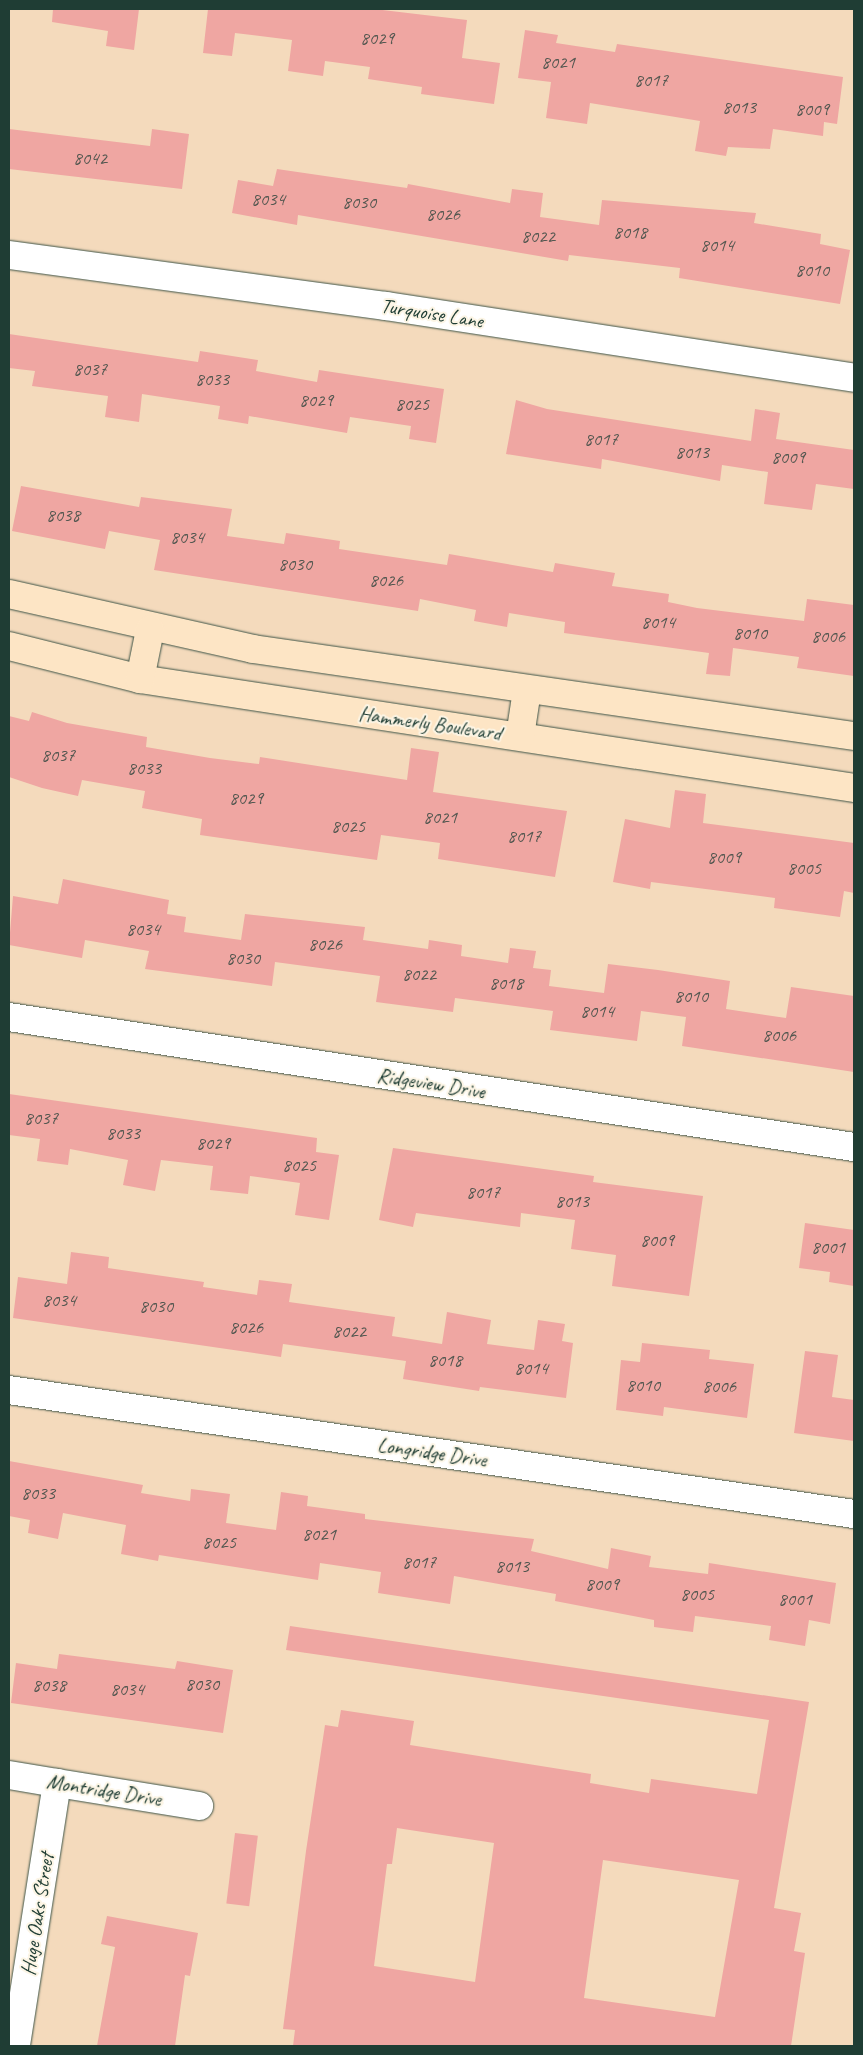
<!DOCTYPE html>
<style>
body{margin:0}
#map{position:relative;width:863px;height:2055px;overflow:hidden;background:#f4dabc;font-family:Caveat,sans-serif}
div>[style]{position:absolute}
.building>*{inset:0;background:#efa6a2;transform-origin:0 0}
.roads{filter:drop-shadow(0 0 1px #3f5548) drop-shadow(0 0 1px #3f5548)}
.minor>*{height:28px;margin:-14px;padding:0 14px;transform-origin:14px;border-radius:14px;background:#fff}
.tertiary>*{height:28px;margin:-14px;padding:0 14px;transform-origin:14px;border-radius:14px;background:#fff}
.secondary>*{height:28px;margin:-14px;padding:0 14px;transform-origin:14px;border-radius:14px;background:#fde5c5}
span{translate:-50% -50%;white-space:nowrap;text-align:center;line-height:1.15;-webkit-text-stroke:4px #fcf5e5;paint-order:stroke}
.number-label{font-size:19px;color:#535750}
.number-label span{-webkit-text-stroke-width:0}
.street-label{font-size:21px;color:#1f3d34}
.frame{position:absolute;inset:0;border:10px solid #1f3d34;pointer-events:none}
</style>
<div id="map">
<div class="building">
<div style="clip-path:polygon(53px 9px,139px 9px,134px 50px,106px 46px,108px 31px,52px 22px)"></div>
<div style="clip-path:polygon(208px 9px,374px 9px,467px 20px,462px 58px,500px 63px,494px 104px,421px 94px,422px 87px,368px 79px,370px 67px,325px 61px,323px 76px,288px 71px,292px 40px,235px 33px,232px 56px,203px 53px)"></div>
<div style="clip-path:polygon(525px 30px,558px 35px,556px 43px,615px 52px,617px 44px,843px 77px,837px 124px,824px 122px,823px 136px,773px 129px,770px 149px,728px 147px,726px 156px,695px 151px,700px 121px,590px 103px,587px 124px,546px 118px,551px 82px,518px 78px)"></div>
<div style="clip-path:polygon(9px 129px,150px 146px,152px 129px,189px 134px,182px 189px,9px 169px)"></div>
<div style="clip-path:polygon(277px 169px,407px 188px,408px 184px,510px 203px,512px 189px,543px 193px,540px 217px,599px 225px,602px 200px,756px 213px,754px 223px,821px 234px,820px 244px,850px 250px,840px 304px,679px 278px,680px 268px,569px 255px,568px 261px,298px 215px,297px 225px,232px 213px,238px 180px,273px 186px)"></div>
<div style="clip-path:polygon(9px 334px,198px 362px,200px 351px,258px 360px,256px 371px,317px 382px,319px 370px,444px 389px,436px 443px,409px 439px,411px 426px,350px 417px,347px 433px,249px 416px,248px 424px,218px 419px,220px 406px,142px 394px,139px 422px,105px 417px,108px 396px,32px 386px,35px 371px,9px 368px)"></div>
<div style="clip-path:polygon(516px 400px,547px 409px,751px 441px,755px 409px,780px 413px,776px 439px,854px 450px,854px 489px,816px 484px,812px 510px,764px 504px,768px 472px,722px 465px,720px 481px,602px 459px,601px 469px,506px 454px)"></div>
<div style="clip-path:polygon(21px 486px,139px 507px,141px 497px,232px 509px,227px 536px,284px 544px,286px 533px,340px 541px,339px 549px,447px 565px,449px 554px,553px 572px,555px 563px,615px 573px,612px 586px,669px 594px,668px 602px,697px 608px,804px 621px,807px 599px,854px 605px,854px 676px,797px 668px,799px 657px,733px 648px,730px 676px,706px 674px,709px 653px,564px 633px,565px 622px,509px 613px,507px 627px,474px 621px,476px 610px,420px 599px,418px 611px,154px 570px,160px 540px,109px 531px,105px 549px,12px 531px)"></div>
<div style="clip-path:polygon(32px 712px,67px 723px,147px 737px,146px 747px,210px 758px,259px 764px,260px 757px,407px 780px,411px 748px,439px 752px,433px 792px,567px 811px,555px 877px,438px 859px,440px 843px,381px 835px,377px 860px,200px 835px,202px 819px,142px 808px,145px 791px,82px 780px,78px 796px,42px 788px,9px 777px,9px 716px,29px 721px)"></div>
<div style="clip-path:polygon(675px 790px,706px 794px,703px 823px,854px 843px,854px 893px,844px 891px,840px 917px,774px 908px,775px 898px,651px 882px,650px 889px,613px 882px,625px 819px,670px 828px)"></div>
<div style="clip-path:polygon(63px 879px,169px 900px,167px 914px,186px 917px,184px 932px,241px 940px,245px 914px,365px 927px,363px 940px,428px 949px,429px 940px,462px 945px,461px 956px,508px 963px,510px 948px,536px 951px,533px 968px,551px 970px,549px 986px,604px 993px,608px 964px,658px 970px,730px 981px,726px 1009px,786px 1018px,791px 987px,854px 996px,854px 1072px,682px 1046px,686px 1017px,641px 1011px,637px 1041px,550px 1030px,553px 1011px,455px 998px,453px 1012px,376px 1002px,380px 976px,275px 962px,272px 986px,145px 969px,149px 951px,85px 940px,82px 958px,9px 945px,13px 896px,58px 904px)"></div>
<div style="clip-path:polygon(9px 1094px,317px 1138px,316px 1152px,339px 1155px,329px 1220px,295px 1215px,300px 1183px,250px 1176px,248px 1194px,210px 1190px,213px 1166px,161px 1160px,155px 1191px,123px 1185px,128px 1160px,70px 1149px,68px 1165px,37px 1161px,40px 1139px,9px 1135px)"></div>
<div style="clip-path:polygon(393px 1148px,594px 1176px,593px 1182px,703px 1196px,689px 1296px,612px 1286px,616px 1255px,571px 1249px,575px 1220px,521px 1213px,520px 1227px,416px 1213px,413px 1227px,379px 1220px)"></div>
<div style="clip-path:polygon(805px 1223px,854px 1230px,854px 1286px,829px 1282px,830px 1272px,799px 1268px)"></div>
<div style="clip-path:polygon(71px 1252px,109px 1257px,108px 1268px,204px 1282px,203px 1287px,257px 1295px,259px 1280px,292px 1284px,289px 1302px,395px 1317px,392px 1336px,442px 1344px,447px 1312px,491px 1320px,487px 1344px,534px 1350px,538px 1320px,565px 1324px,562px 1341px,573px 1343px,566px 1398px,480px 1387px,479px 1391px,403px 1379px,406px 1361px,283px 1344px,281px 1357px,13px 1318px,18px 1277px,67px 1284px)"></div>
<div style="clip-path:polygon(642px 1343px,710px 1350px,709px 1359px,754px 1364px,747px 1418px,664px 1407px,663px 1416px,616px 1410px,621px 1360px,640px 1362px)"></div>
<div style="clip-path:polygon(805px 1351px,838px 1355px,832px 1397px,854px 1400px,854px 1441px,794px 1433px)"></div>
<div style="clip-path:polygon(9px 1461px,143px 1485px,141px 1493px,190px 1501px,191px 1489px,230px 1494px,226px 1523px,276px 1530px,281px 1492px,308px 1496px,307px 1506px,365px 1514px,365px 1519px,534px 1539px,531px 1551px,608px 1569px,611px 1548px,651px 1556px,649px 1567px,708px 1574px,709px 1563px,836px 1583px,830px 1624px,809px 1620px,805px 1646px,769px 1640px,771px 1626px,695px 1616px,693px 1632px,654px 1627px,654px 1620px,555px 1601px,556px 1594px,454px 1576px,450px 1604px,378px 1593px,381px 1572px,320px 1563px,318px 1580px,159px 1555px,158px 1561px,121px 1554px,126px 1525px,63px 1513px,58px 1539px,28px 1533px,30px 1520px,9px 1516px)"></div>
<div style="clip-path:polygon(evenodd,290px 1626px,809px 1702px,774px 1908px,801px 1913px,794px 1951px,805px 1953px,791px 2046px,293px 2046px,295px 2030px,283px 2029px,306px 1851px,325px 1725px,338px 1727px,341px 1710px,414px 1721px,410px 1745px,591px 1774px,590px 1783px,649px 1793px,651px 1779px,757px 1794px,769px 1720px,286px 1650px,290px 1626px,397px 1828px,494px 1843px,475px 1982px,374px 1966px,387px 1864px,392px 1864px,397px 1828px,290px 1626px,603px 1860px,739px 1880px,715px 2017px,584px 1998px,603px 1860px)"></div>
<div style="clip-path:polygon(59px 1654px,175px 1669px,177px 1661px,233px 1670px,223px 1733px,11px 1703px,16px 1663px,57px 1669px)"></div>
<div style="left:235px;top:1833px;width:23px;height:71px;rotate:7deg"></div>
<div style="clip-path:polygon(107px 1916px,198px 1933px,190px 1976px,185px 1975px,175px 2046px,97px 2046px,115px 1947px,101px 1944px)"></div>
</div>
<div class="roads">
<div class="minor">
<div style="left:9px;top:255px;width:380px;rotate:7.7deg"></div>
<div style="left:386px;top:306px;width:474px;rotate:8.7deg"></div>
<div style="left:9px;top:1017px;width:855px;rotate:8.75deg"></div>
<div style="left:9px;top:1390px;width:854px;rotate:8.35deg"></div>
<div style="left:57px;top:1783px;width:144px;rotate:9.2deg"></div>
</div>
<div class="tertiary">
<div style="left:9px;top:1775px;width:49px;rotate:9.5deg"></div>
<div style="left:57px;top:1783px;width:266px;rotate:98.9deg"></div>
</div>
<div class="secondary">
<div style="left:9px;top:594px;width:250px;rotate:12.7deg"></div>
<div style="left:253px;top:649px;width:607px;rotate:8.24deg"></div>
<div style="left:9px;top:646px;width:135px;rotate:14.1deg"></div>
<div style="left:140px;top:679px;width:722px;rotate:8.68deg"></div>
<div style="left:140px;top:679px;width:50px;rotate:-78.5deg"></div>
<div style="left:520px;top:736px;width:47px;rotate:-81.3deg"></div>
</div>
</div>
<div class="number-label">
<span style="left:377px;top:39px">8029</span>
<span style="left:558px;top:63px">8021</span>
<span style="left:651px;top:81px">8017</span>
<span style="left:739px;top:108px">8013</span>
<span style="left:812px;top:110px">8009</span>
<span style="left:90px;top:159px">8042</span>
<span style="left:268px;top:200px">8034</span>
<span style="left:359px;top:203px">8030</span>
<span style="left:443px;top:215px">8026</span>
<span style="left:630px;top:233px">8018</span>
<span style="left:538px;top:237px">8022</span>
<span style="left:717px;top:246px">8014</span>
<span style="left:812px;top:271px">8010</span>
<span style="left:90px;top:370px">8037</span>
<span style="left:212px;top:380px">8033</span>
<span style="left:316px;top:401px">8029</span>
<span style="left:412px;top:405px">8025</span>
<span style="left:601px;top:440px">8017</span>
<span style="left:692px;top:453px">8013</span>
<span style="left:788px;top:458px">8009</span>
<span style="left:63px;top:516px">8038</span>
<span style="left:187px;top:538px">8034</span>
<span style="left:295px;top:565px">8030</span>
<span style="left:386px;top:581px">8026</span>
<span style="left:658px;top:623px">8014</span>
<span style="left:750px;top:634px">8010</span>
<span style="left:828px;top:637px">8006</span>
<span style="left:58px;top:756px">8037</span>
<span style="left:144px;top:769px">8033</span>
<span style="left:246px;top:799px">8029</span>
<span style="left:440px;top:818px">8021</span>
<span style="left:348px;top:827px">8025</span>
<span style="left:524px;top:837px">8017</span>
<span style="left:724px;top:858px">8009</span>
<span style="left:804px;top:869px">8005</span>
<span style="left:143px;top:930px">8034</span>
<span style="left:325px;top:945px">8026</span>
<span style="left:243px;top:959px">8030</span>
<span style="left:419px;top:975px">8022</span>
<span style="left:506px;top:984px">8018</span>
<span style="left:691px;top:997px">8010</span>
<span style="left:597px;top:1012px">8014</span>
<span style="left:779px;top:1036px">8006</span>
<span style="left:41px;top:1119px">8037</span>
<span style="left:123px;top:1134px">8033</span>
<span style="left:213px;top:1144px">8029</span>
<span style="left:299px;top:1166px">8025</span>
<span style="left:483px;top:1193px">8017</span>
<span style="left:572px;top:1202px">8013</span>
<span style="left:657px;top:1241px">8009</span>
<span style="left:828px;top:1248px">8001</span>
<span style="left:59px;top:1301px">8034</span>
<span style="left:156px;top:1307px">8030</span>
<span style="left:246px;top:1328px">8026</span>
<span style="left:349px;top:1332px">8022</span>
<span style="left:445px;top:1361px">8018</span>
<span style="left:531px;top:1369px">8014</span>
<span style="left:643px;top:1386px">8010</span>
<span style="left:719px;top:1387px">8006</span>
<span style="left:38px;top:1494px">8033</span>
<span style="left:319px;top:1535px">8021</span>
<span style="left:219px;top:1543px">8025</span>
<span style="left:419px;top:1563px">8017</span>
<span style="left:512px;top:1567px">8013</span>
<span style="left:602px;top:1585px">8009</span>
<span style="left:697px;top:1595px">8005</span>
<span style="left:795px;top:1600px">8001</span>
<span style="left:202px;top:1685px">8030</span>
<span style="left:49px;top:1686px">8038</span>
<span style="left:127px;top:1690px">8034</span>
</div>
<div class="street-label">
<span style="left:432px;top:313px;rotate:9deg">Turquoise Lane</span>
<span style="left:430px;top:723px;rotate:8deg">Hammerly Boulevard</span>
<span style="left:431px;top:1083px;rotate:9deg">Ridgeview Drive</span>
<span style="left:432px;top:1452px;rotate:8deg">Longridge Drive</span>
<span style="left:104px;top:1790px;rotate:9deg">Montridge Drive</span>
<span style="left:37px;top:1914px;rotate:-81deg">Huge Oaks Street</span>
</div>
<div class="frame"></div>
</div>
